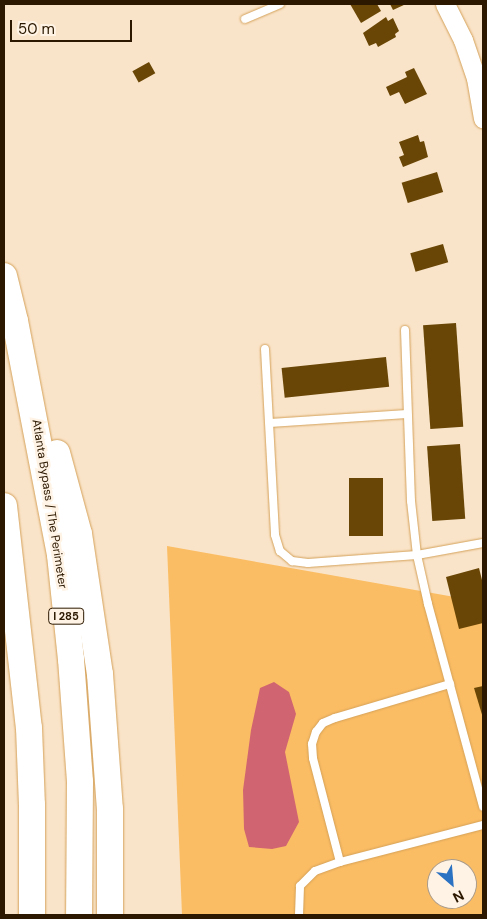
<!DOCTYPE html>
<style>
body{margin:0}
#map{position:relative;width:487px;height:919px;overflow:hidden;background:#fae4c9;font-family:"DM Sans",sans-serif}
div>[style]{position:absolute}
.green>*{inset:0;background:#fbbd64}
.water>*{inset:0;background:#d16471}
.building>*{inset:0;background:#694605;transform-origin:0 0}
.roads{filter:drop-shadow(0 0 1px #d4a159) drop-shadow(0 0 1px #d4a159)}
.service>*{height:8px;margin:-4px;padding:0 4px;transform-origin:4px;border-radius:4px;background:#fff}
.tertiary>*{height:19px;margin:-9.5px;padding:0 9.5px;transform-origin:9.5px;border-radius:9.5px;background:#fff}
.motorway>*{height:26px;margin:-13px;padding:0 13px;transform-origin:13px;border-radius:13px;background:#fff}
span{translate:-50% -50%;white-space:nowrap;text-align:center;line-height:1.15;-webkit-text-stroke:5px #fef3e5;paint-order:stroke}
.shield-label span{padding:1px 4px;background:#fef3e5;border:1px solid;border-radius:4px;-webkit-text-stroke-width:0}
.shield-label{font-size:11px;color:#2c1800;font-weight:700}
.street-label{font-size:12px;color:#2c1800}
.frame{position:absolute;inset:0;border:5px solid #2c1800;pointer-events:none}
.north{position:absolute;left:427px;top:859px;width:50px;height:50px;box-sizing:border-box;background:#fef3e5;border:1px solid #aa9b89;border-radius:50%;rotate:153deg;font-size:14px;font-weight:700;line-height:20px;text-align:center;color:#2c1800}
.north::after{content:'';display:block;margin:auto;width:18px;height:22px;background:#2c72c3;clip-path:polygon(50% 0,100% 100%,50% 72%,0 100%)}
.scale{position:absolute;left:10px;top:20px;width:122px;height:22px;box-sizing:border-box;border:2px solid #2c1800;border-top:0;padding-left:6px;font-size:15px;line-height:18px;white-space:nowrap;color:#2c1800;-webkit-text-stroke:4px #fef3e5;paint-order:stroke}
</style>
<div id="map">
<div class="green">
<div style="clip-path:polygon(evenodd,167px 546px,483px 602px,483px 915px,182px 915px,167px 546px,437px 869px,467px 869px,467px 899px,437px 899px,437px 869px)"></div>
</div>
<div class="water">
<div style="clip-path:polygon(274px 682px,289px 692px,296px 714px,285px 752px,299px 822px,286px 846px,272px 849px,249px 847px,244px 829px,243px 790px,251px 730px,260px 688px)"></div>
</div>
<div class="building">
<div style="clip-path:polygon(350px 4px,377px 4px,381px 11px,361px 23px)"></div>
<div style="clip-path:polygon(390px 4px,406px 4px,393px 10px)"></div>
<div style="clip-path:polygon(386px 17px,388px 21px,393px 18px,399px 31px,395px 34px,396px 37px,378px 47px,376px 43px,369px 46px,363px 33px)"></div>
<div style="left:149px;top:62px;width:13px;height:19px;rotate:61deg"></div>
<div style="clip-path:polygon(414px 68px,427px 94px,405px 104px,399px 92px,390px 96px,386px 87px,407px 77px,405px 72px)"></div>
<div style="clip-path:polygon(418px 135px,420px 142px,424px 141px,428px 157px,403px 167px,399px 157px,404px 155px,399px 142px)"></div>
<div style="left:437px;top:172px;width:21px;height:37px;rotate:73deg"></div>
<div style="left:443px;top:244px;width:19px;height:34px;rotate:74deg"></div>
<div style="left:456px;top:323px;width:104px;height:33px;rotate:86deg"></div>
<div style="left:386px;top:357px;width:30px;height:105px;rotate:84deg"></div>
<div style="left:460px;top:444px;width:75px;height:33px;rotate:86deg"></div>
<div style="left:383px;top:478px;width:58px;height:34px;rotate:90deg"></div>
<div style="clip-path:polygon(479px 568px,483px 584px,483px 623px,459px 629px,446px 577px)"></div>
<div style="clip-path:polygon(483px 686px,483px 718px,474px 688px)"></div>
</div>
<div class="roads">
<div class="service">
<div style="left:245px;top:19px;width:38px;rotate:-23deg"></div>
<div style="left:405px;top:330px;width:171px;rotate:88deg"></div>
<div style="left:411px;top:501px;width:54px;rotate:83.7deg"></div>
<div style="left:417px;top:555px;width:50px;rotate:77.3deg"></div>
<div style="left:428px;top:604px;width:210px;rotate:74.8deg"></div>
<div style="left:265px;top:349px;width:186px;rotate:86.9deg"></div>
<div style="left:275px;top:535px;width:17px;rotate:73deg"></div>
<div style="left:280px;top:551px;width:16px;rotate:40deg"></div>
<div style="left:292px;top:561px;width:16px;rotate:7deg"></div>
<div style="left:308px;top:563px;width:109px;rotate:-4.2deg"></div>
<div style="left:417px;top:555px;width:67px;rotate:-10.3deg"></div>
<div style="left:270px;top:423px;width:137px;rotate:-3.8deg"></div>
<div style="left:340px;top:862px;width:107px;rotate:-104.6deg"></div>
<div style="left:313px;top:758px;width:14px;rotate:-94deg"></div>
<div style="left:312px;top:744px;width:13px;rotate:-72deg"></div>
<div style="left:316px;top:732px;width:11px;rotate:-52deg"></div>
<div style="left:323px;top:723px;width:13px;rotate:-23deg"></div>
<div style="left:335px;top:718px;width:120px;rotate:-16.5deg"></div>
<div style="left:299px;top:915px;width:29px;rotate:-88deg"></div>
<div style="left:300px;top:886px;width:21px;rotate:-45deg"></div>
<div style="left:315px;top:871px;width:27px;rotate:-20deg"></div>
<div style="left:340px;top:862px;width:148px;rotate:-14.5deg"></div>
</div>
<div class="tertiary">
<div style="left:445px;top:4px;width:40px;rotate:63.4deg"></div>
<div style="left:463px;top:40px;width:40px;rotate:71.1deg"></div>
<div style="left:476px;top:78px;width:41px;rotate:80.1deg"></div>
</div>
<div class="motorway">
<div style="left:4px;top:276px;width:46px;rotate:76.3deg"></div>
<div style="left:15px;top:321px;width:238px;rotate:79.1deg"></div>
<div style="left:60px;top:555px;width:105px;rotate:84deg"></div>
<div style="left:71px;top:659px;width:123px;rotate:85.8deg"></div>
<div style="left:80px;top:782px;width:133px;rotate:90.4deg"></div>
<div style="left:57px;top:453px;width:84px;rotate:74.8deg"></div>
<div style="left:79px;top:534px;width:142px;rotate:81.5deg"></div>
<div style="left:100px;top:674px;width:135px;rotate:85.8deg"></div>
<div style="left:110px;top:809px;width:106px;rotate:90deg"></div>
<div style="left:4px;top:506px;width:223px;rotate:83.6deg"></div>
<div style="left:29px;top:728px;width:77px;rotate:87.8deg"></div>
<div style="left:32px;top:805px;width:110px;rotate:90deg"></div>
</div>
</div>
<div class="shield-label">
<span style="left:66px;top:616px">I 285</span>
</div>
<div class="street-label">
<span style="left:49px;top:504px;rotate:81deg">Atlanta Bypass / The Perimeter</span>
</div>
<div class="frame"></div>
<div class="north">N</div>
<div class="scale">50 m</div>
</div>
